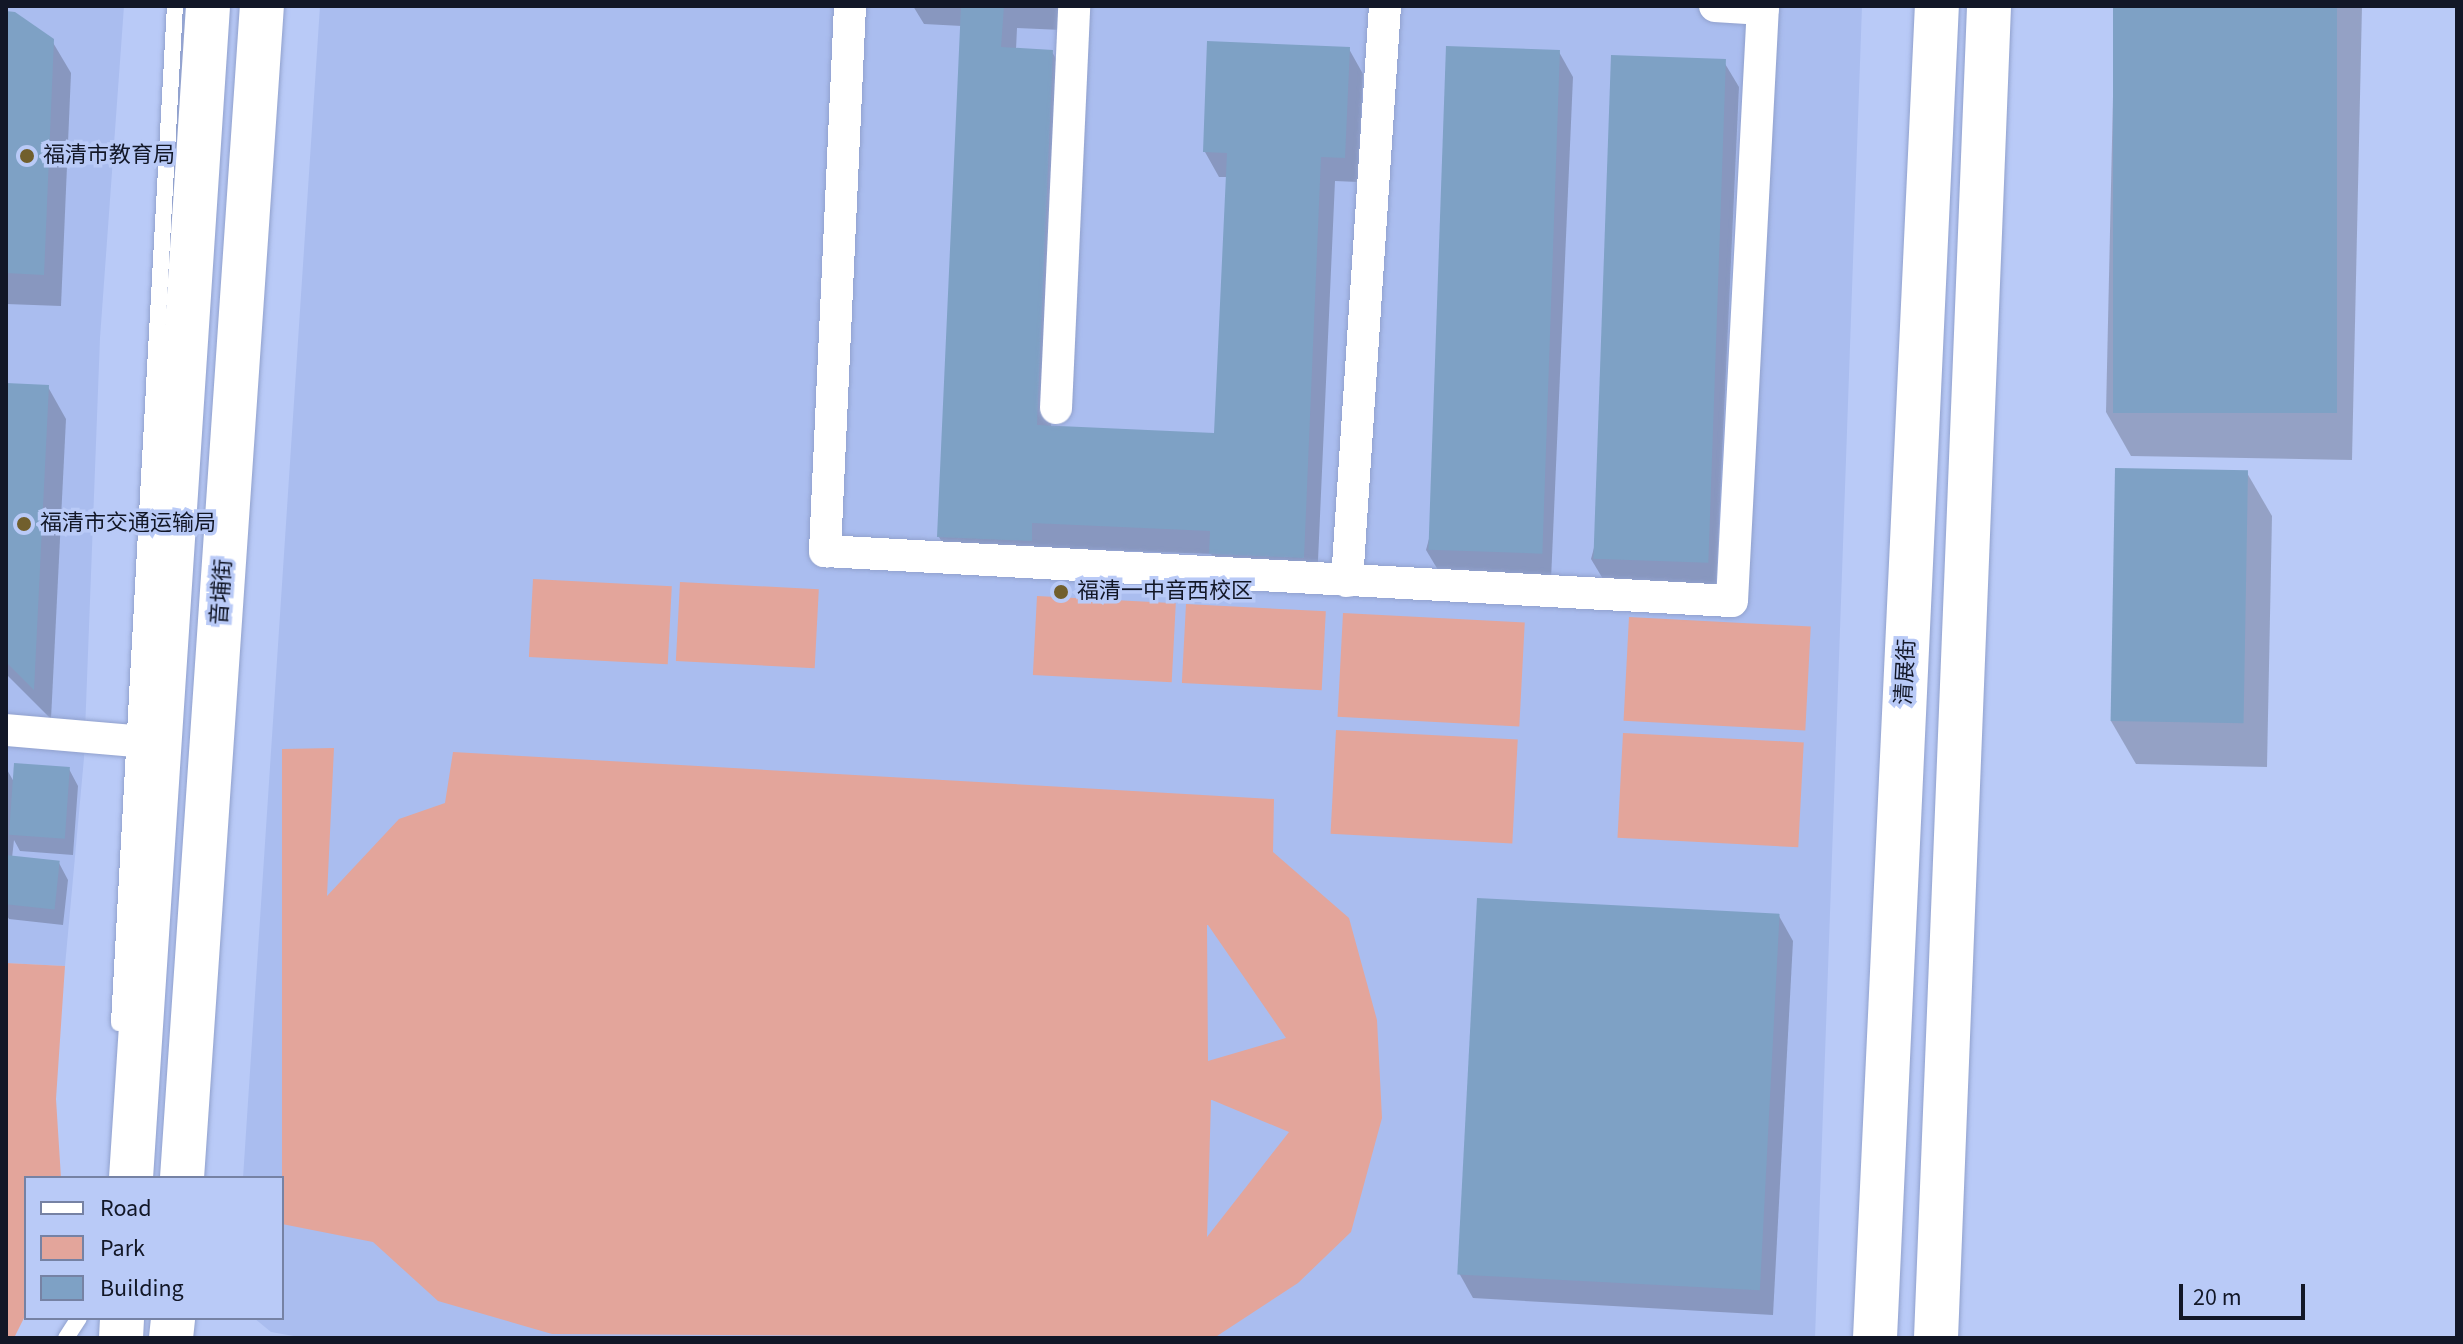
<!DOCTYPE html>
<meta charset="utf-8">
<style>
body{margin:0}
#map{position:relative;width:2463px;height:1344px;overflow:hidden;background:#b9caf7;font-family:"Source Sans 3","Noto Sans SC",sans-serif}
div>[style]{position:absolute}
.built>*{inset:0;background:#aabdef}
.green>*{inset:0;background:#e3a59b;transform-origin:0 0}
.shadow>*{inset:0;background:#0003}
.building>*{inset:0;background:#7ea1c5;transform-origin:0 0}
.roads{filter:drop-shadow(0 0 2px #91a1cd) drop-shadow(0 0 2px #91a1cd)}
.lane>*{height:16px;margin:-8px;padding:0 8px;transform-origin:8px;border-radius:8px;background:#fff}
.street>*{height:32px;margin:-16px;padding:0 16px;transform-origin:16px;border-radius:16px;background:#fff}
.secondary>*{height:44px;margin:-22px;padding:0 22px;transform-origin:22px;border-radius:22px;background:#fff}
.dots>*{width:22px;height:22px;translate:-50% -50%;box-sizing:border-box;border:4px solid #b9caf7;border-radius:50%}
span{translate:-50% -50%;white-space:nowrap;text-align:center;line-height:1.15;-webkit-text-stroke:7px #b9caf7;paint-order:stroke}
.poi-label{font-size:22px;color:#121727}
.left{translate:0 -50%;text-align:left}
.street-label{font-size:22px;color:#121727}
.frame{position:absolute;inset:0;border:8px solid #121727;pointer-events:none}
.legend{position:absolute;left:24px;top:1176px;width:260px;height:144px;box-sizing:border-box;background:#b9caf7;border:2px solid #7682a4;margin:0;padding:10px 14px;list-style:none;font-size:24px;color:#121727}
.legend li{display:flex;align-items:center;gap:16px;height:40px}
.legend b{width:40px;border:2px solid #7682a4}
.scale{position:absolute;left:2179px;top:1284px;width:126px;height:36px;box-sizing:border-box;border:4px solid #121727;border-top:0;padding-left:10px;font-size:24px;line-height:28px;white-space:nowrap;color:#121727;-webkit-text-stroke:6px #b9caf7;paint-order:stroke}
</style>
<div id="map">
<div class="built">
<div style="clip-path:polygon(6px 6px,124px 6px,100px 338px,84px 758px,65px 966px,6px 963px)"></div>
<div style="clip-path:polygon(320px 6px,1862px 6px,1815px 1338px,305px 1338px,271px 1332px,254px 1318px,282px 1318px,282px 1178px,243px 1178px)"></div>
</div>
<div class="green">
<div style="left:533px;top:579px;width:139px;height:78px;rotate:3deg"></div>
<div style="left:680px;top:582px;width:139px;height:79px;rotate:3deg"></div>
<div style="left:1037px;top:596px;width:139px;height:79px;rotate:3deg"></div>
<div style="left:1186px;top:604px;width:140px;height:79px;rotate:3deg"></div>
<div style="left:1343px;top:613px;width:182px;height:104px;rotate:3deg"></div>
<div style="left:1629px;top:617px;width:182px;height:104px;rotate:3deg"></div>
<div style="left:1336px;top:730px;width:182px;height:104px;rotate:3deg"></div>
<div style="left:1623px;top:733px;width:181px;height:105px;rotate:3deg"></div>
<div style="clip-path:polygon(evenodd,334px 748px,327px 896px,399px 819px,445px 803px,453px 752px,1274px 799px,1273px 852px,1349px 918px,1377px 1020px,1382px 1118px,1351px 1232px,1298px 1283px,1214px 1338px,552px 1334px,438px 1301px,373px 1242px,282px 1224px,282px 749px,334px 748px,1207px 925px,1208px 925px,1286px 1038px,1208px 1061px,1207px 925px,334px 748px,1212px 1100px,1289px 1132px,1207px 1237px,1211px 1100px,1212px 1100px)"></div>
<div style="clip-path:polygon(6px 963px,65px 966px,56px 1099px,61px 1178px,26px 1178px,26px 1314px,14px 1338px,6px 1338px)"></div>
</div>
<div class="shadow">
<div style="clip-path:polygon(913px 6px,1063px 6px,1062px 30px,1017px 28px,1016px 50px,1052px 52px,1067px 77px,1051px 427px,1216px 435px,1228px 177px,1219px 177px,1205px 152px,1349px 49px,1363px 74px,1358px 182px,1335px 181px,1317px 583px,1225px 579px,1211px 554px,1046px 548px,953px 562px,939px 537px,962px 26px,924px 24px)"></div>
<div style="clip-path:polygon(2115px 6px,2362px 6px,2352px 460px,2131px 456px,2106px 412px)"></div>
<div style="clip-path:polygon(6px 13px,52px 41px,71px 73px,61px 306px,6px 304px)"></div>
<div style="clip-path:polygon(1559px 52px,1573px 77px,1551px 580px,1441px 575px,1426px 550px)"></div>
<div style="clip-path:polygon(1724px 62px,1739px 87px,1716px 589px,1606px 584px,1591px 559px)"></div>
<div style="clip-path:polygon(6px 385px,48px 387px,66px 419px,51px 719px,6px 674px)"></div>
<div style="clip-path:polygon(2247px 473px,2272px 516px,2267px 767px,2136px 764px,2111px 721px)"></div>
<div style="clip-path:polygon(6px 768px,14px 782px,69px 769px,78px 786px,73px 855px,20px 851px,14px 840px,12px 858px,59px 863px,68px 880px,63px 925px,9px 919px,6px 914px,6px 919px)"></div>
<div style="clip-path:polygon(1779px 916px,1793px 941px,1773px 1315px,1473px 1298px,1459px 1273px)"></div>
</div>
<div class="building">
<div style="clip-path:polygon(961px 6px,1004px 6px,1001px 47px,1053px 50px,1037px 425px,1214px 433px,1227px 153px,1203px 152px,1207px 41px,1350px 47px,1345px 158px,1321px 157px,1304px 558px,1209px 554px,1210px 531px,1032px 523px,1032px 541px,937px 537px)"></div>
<div style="left:2113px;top:6px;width:224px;height:407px"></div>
<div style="clip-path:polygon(6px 11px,15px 12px,54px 39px,44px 275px,6px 273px)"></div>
<div style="left:1446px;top:46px;width:114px;height:504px;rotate:2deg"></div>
<div style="left:1611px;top:55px;width:115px;height:504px;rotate:2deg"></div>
<div style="clip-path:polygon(6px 383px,49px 385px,34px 690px,6px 662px)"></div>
<div style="left:2115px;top:468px;width:133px;height:253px;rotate:1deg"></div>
<div style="left:14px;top:763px;width:56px;height:72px;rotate:4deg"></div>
<div style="left:6px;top:855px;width:54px;height:49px;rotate:6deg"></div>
<div style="left:1477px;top:898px;width:303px;height:377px;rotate:3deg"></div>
</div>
<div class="roads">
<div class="lane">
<div style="left:119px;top:1023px;width:1019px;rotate:-86.85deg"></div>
<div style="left:66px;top:1338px;width:24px;rotate:-57deg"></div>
</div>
<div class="street">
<div style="left:850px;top:6px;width:546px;rotate:92.63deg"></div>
<div style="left:825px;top:551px;width:908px;rotate:3.16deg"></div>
<div style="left:1732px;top:601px;width:596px;rotate:-87.02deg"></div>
<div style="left:1715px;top:6px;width:48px;rotate:3.6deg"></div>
<div style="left:1056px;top:408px;width:402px;rotate:-87.4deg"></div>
<div style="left:1347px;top:581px;width:576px;rotate:-86.22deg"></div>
<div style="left:6px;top:730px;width:152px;rotate:4.9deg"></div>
</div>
<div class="secondary">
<div style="left:131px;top:1178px;width:1175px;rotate:-86.24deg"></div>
<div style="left:182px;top:1178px;width:1175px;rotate:-86.1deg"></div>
<div style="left:121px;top:1338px;width:20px;rotate:-87deg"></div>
<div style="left:171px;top:1338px;width:20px;rotate:-84deg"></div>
<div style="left:1875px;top:1338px;width:1333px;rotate:-87.34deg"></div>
<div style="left:1936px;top:1338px;width:1333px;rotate:-87.72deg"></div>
</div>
</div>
<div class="dots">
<div style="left:27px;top:156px;background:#715f2d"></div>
<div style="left:24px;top:524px;background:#715f2d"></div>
<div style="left:1061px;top:592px;background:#715f2d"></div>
</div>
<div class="poi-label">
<span class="left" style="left:43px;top:156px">福清市教育局</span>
<span class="left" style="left:40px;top:524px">福清市交通运输局</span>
<span class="left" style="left:1077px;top:592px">福清一中音西校区</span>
</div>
<div class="street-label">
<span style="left:222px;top:592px;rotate:-86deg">音埔街</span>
<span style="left:1906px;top:672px;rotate:-87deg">清展街</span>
</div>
<div class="frame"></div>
<ul class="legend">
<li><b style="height:10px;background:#fff"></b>Road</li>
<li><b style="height:22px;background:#e3a59b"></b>Park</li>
<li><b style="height:22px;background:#7ea1c5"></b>Building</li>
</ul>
<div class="scale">20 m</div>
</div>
